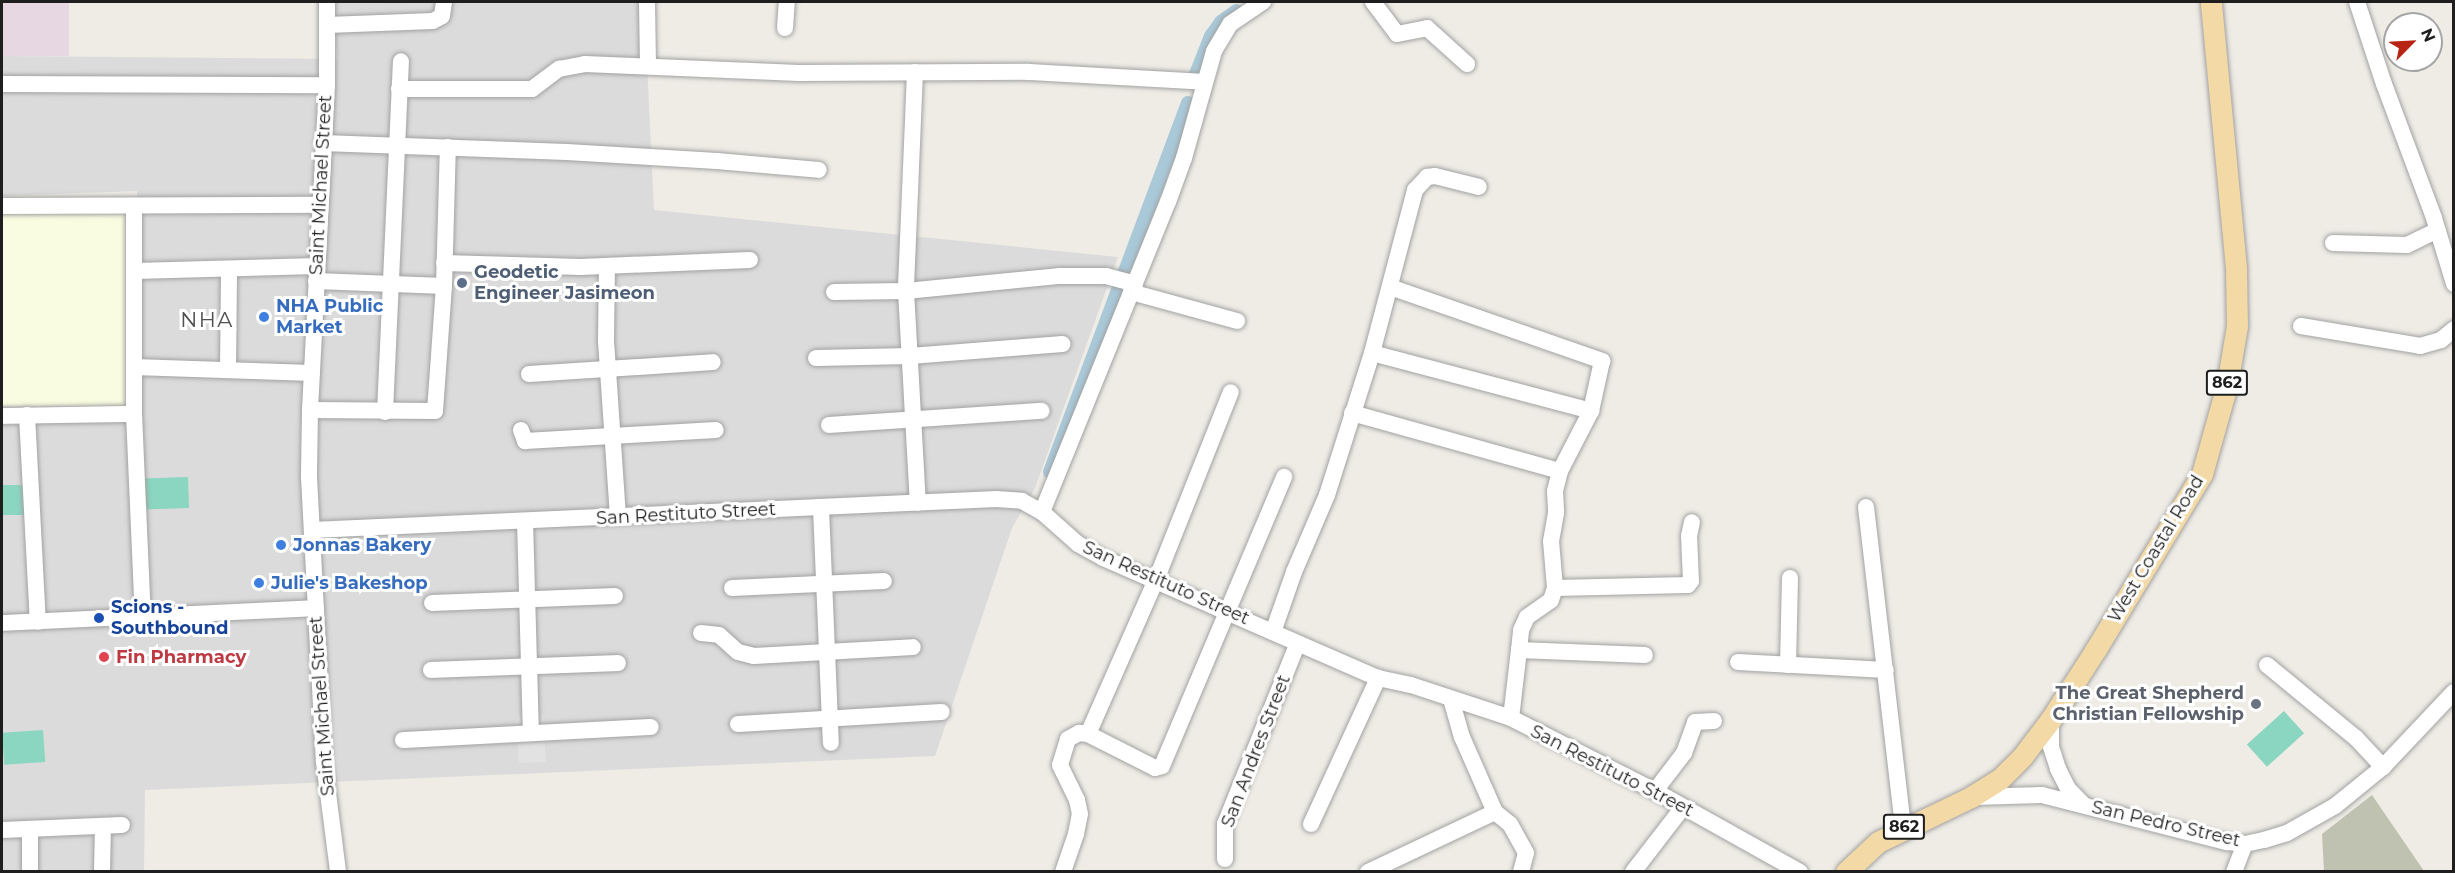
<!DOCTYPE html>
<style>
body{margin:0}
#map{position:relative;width:2455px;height:873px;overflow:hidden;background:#eeece5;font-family:Montserrat,sans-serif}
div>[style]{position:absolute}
.residential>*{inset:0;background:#dcdbdb}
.industrial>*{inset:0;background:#e6d7e2;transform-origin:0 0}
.education>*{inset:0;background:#f9fce0;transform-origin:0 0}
.construction>*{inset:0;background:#c0c2b1}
.pitch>*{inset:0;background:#8ad6c0;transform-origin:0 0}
.parking>*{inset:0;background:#e2e2e2;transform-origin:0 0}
.canal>*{height:14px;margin:-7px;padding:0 7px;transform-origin:7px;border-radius:7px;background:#a9c8d8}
.roads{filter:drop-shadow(0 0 2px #a2a2a2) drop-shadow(0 0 2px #a2a2a2)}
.minor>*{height:16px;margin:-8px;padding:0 8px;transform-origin:8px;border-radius:8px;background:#fff}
.major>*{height:21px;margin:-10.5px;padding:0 10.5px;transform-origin:10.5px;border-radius:10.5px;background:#f3d9a5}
.dots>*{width:16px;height:16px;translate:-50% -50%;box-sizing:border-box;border:3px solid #fff;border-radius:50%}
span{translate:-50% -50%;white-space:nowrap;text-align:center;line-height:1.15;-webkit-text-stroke:6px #fff;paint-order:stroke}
.shield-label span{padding:2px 4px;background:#fff;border:2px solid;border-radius:4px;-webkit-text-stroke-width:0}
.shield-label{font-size:16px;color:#1e1e1e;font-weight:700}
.street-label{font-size:18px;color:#1e1e1e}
.service-label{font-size:18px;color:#4e5e75;font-weight:700}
.left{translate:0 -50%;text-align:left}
.shop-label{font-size:18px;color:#366cbe;font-weight:700}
.transit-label{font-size:18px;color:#164399;font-weight:700}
.health-label{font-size:18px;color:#be3a42;font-weight:700}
.worship-label{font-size:18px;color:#5b616d;font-weight:700}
.right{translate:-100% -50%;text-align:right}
.quarter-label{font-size:21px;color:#515151;letter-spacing:1.5px}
.frame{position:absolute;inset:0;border:3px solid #1e1e1e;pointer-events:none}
.north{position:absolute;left:2383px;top:12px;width:60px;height:60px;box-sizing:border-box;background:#fff;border:2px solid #a5a5a5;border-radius:50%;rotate:66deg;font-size:16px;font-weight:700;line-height:24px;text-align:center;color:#1e1e1e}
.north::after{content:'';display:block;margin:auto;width:21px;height:27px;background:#b92313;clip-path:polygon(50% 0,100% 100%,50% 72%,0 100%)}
</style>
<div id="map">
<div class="residential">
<div style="clip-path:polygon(333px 2px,644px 2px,654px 210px,1118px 257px,1035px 488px,1012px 528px,935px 756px,145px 790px,144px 871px,2px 872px,2px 425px,141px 417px,137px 191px,2px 196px,2px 56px,337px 59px)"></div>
</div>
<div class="industrial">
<div style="left:2px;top:2px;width:67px;height:54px"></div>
</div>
<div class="education">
<div style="left:127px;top:205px;width:201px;height:125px;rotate:90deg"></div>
</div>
<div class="construction">
<div style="clip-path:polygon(2372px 795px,2424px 871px,2324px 871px,2322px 834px)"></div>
</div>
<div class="pitch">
<div style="left:188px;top:477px;width:31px;height:53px;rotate:88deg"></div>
<div style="left:2px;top:485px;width:26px;height:30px"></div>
<div style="left:2284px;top:711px;width:30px;height:50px;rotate:48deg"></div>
<div style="left:43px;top:730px;width:32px;height:41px;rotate:86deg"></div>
</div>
<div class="parking">
<div style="left:544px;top:715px;width:47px;height:27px;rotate:88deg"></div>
</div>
<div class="canal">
<div style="left:1194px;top:79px;width:46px;rotate:-68.4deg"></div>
<div style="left:1211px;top:36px;width:17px;rotate:-54deg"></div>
<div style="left:1221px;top:22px;width:19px;rotate:-35deg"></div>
<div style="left:1050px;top:472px;width:394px;rotate:-69.5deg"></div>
</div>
<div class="roads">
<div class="minor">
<div style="left:327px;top:2px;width:83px;rotate:90deg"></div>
<div style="left:327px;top:85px;width:325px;rotate:93deg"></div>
<div style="left:310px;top:410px;width:67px;rotate:90.9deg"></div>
<div style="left:309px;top:477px;width:285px;rotate:87deg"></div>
<div style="left:324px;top:762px;width:111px;rotate:82.7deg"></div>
<div style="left:647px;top:2px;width:63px;rotate:89.1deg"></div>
<div style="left:1373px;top:2px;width:40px;rotate:53deg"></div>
<div style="left:1397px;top:34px;width:31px;rotate:-11deg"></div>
<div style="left:1427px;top:28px;width:54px;rotate:42deg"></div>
<div style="left:2357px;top:2px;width:86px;rotate:71.8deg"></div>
<div style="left:2384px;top:84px;width:143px;rotate:69.5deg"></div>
<div style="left:2434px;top:218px;width:69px;rotate:73.1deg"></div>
<div style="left:327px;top:25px;width:106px;rotate:-2.2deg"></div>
<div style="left:433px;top:21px;width:10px;rotate:-29deg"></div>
<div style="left:442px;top:16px;width:14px;rotate:-82deg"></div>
<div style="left:785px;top:28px;width:26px;rotate:-86deg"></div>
<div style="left:915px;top:72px;width:219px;rotate:92.4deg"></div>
<div style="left:906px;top:291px;width:212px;rotate:86.8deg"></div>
<div style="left:2px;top:84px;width:325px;rotate:0.2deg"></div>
<div style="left:399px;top:89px;width:133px"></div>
<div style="left:532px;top:89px;width:34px;rotate:-37deg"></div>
<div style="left:559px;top:69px;width:26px;rotate:-11deg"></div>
<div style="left:585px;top:64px;width:214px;rotate:2.4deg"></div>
<div style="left:799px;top:73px;width:229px;rotate:-0.3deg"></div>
<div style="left:1028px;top:72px;width:177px;rotate:3.2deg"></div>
<div style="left:323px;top:143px;width:244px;rotate:2.1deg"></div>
<div style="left:567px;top:152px;width:150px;rotate:3.4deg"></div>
<div style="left:717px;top:161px;width:102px;rotate:5deg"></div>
<div style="left:2px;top:206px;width:318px;rotate:-0.2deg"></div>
<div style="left:2333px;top:243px;width:74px;rotate:1.5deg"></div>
<div style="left:2407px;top:245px;width:34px;rotate:-26deg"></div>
<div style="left:444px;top:263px;width:137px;rotate:1.7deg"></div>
<div style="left:581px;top:267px;width:169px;rotate:-2.4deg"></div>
<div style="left:607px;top:266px;width:75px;rotate:90.8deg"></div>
<div style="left:606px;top:341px;width:176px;rotate:86.1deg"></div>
<div style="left:135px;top:271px;width:182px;rotate:-1.6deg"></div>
<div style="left:316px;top:281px;width:128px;rotate:2.2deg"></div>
<div style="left:1390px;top:287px;width:225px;rotate:19.2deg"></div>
<div style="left:1602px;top:361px;width:51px;rotate:102.4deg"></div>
<div style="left:1591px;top:411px;width:68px;rotate:117.3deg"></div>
<div style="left:1560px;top:471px;width:21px;rotate:104deg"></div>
<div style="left:1555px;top:491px;width:22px;rotate:87deg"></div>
<div style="left:1556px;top:513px;width:28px;rotate:100deg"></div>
<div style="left:1551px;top:541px;width:47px;rotate:85.1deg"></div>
<div style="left:834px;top:292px;width:72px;rotate:-0.8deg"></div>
<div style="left:906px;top:291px;width:155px;rotate:-5.6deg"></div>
<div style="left:1060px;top:276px;width:46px"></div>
<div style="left:1106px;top:276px;width:30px;rotate:15deg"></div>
<div style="left:1131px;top:292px;width:110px;rotate:15.3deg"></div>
<div style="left:2301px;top:326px;width:121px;rotate:9.5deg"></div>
<div style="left:2420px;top:346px;width:22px;rotate:-16deg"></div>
<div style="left:2441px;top:340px;width:17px;rotate:-40deg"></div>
<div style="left:1372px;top:353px;width:227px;rotate:14.8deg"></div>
<div style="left:816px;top:358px;width:94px;rotate:-1.2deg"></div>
<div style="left:910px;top:356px;width:153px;rotate:-4.5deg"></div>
<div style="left:134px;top:367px;width:178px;rotate:1.9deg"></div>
<div style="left:228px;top:370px;width:100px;rotate:-89.4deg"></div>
<div style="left:529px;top:374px;width:184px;rotate:-3.7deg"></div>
<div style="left:310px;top:410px;width:125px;rotate:0.5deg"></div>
<div style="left:435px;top:411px;width:125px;rotate:-85.9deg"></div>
<div style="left:444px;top:286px;width:139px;rotate:-88.4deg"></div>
<div style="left:385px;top:412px;width:351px;rotate:-87.4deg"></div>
<div style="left:1352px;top:413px;width:216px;rotate:15.6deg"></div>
<div style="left:134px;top:414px;width:208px;rotate:-90deg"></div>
<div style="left:27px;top:415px;width:207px;rotate:87deg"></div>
<div style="left:2px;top:416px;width:132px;rotate:-0.9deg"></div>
<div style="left:134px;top:414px;width:203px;rotate:87.5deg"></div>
<div style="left:829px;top:425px;width:213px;rotate:-3.8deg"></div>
<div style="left:521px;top:430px;width:12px;rotate:70deg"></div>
<div style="left:525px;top:441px;width:191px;rotate:-3.3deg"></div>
<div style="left:1866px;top:507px;width:323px;rotate:83.4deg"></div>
<div style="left:821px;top:508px;width:235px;rotate:87.6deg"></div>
<div style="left:1042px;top:512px;width:335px;rotate:-67.9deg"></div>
<div style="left:1168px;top:202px;width:47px;rotate:-70deg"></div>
<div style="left:1184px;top:158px;width:111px;rotate:-74.3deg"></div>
<div style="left:1214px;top:51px;width:31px;rotate:-59deg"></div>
<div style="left:1230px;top:24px;width:40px;rotate:-34deg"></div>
<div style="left:525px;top:521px;width:211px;rotate:88.4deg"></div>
<div style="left:312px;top:530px;width:685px;rotate:-2.59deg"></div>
<div style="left:996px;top:499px;width:26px;rotate:4deg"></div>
<div style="left:1022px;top:501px;width:23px;rotate:29deg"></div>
<div style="left:1042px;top:512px;width:48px;rotate:41.6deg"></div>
<div style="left:1078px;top:544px;width:29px;rotate:29deg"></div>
<div style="left:1103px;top:558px;width:300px;rotate:23.6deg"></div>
<div style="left:1378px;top:678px;width:34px;rotate:12deg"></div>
<div style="left:1411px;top:685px;width:105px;rotate:18.3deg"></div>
<div style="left:1511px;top:718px;width:161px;rotate:26.9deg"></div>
<div style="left:1655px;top:791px;width:166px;rotate:29.2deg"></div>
<div style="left:732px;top:588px;width:152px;rotate:-2.6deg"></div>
<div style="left:432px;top:603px;width:183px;rotate:-2.2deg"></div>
<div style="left:2px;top:623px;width:314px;rotate:-2.7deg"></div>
<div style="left:1273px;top:632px;width:64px;rotate:-70.7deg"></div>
<div style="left:1294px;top:572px;width:84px;rotate:-66.8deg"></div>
<div style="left:1327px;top:495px;width:149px;rotate:-72.4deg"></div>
<div style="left:1372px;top:353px;width:169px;rotate:-75.2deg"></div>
<div style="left:1415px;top:190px;width:18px;rotate:-47deg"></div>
<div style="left:1427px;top:177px;width:8px;rotate:-7deg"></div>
<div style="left:1435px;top:176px;width:45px;rotate:14deg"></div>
<div style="left:701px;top:633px;width:18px;rotate:6deg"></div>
<div style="left:719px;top:635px;width:25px;rotate:42deg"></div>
<div style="left:738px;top:652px;width:16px;rotate:14deg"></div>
<div style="left:754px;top:656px;width:159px;rotate:-3.2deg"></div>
<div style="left:1519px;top:650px;width:20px;rotate:-84deg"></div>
<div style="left:1521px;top:630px;width:14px;rotate:-65deg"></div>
<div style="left:1527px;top:617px;width:29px;rotate:-35deg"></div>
<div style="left:1551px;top:600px;width:13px;rotate:-72deg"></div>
<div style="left:1555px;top:588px;width:133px;rotate:-1.3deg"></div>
<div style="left:1688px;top:585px;width:5px;rotate:-53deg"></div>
<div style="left:1691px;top:581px;width:45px;rotate:-92.5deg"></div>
<div style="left:1689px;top:536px;width:14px;rotate:-78deg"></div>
<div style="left:1738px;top:662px;width:148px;rotate:3.1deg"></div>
<div style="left:1788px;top:665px;width:87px;rotate:-88.7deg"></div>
<div style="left:2267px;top:665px;width:115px;rotate:39.4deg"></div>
<div style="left:2356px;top:738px;width:40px;rotate:47deg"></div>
<div style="left:431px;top:670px;width:187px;rotate:-2.1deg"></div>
<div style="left:1451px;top:699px;width:40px;rotate:74deg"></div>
<div style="left:1462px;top:737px;width:82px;rotate:66.3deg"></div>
<div style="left:1495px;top:812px;width:19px;rotate:39deg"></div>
<div style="left:1510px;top:824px;width:33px;rotate:61deg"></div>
<div style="left:1526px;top:853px;width:20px;rotate:105deg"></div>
<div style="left:1511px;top:718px;width:68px;rotate:-83.3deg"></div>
<div style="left:1519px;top:650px;width:126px;rotate:2.3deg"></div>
<div style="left:2051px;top:719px;width:28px;rotate:90deg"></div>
<div style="left:2051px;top:747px;width:23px;rotate:72deg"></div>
<div style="left:2058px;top:769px;width:22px;rotate:63deg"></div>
<div style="left:2068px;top:789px;width:21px;rotate:45deg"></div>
<div style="left:738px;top:724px;width:204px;rotate:-3.4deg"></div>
<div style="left:1088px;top:734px;width:168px;rotate:-66.2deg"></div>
<div style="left:1156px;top:580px;width:202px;rotate:-68.3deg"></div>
<div style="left:403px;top:740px;width:248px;rotate:-3deg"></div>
<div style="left:1655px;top:791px;width:48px;rotate:-52.7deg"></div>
<div style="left:1684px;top:753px;width:33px;rotate:-70deg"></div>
<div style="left:1695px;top:722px;width:19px;rotate:-3deg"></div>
<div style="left:1973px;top:797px;width:69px;rotate:-1.7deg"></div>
<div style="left:2042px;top:795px;width:191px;rotate:14.3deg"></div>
<div style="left:2227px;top:842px;width:18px;rotate:6deg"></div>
<div style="left:2245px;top:844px;width:19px;rotate:-12deg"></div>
<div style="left:2264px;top:840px;width:24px;rotate:-17deg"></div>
<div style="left:2287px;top:833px;width:55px;rotate:-29.4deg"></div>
<div style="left:2335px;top:806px;width:62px;rotate:-39.1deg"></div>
<div style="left:2383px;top:767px;width:103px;rotate:-46.6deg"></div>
<div style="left:1311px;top:824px;width:161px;rotate:-65.3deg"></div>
<div style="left:2px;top:830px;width:120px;rotate:-2.4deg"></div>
<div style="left:1225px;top:859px;width:35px;rotate:-90deg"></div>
<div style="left:1225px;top:824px;width:193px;rotate:-68.1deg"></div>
<div style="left:30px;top:872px;width:43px;rotate:-90deg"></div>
<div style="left:102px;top:872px;width:46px;rotate:-88.8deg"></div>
<div style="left:1063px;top:872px;width:40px;rotate:-71.1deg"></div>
<div style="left:1076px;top:834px;width:20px;rotate:-79deg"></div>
<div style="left:1080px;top:814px;width:14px;rotate:-102deg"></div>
<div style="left:1077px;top:800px;width:39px;rotate:-116deg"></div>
<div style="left:1060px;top:765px;width:27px;rotate:-73deg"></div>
<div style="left:1068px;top:739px;width:13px;rotate:-29deg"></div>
<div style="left:1079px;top:733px;width:9px;rotate:6deg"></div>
<div style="left:1088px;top:734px;width:75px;rotate:26.9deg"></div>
<div style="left:1155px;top:768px;width:7px;rotate:-16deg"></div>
<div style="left:1162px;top:766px;width:314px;rotate:-67.1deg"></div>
<div style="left:1368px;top:872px;width:140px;rotate:-25.3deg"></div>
<div style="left:1633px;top:872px;width:82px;rotate:-52.4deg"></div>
<div style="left:2234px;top:872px;width:30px;rotate:-69deg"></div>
</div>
<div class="major">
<div style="left:1846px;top:872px;width:44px;rotate:-43.2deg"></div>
<div style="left:1878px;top:842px;width:103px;rotate:-25.8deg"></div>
<div style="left:1971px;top:797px;width:34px;rotate:-32deg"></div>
<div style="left:2000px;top:779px;width:31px;rotate:-45deg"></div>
<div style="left:2022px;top:757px;width:48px;rotate:-52.7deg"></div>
<div style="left:2051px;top:719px;width:83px;rotate:-57.3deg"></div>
<div style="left:2096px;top:649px;width:205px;rotate:-58.8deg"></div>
<div style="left:2202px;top:474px;width:92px;rotate:-74.3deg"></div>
<div style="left:2227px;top:385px;width:60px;rotate:-80.4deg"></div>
<div style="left:2237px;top:326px;width:58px;rotate:-91deg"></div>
<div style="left:2236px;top:268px;width:267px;rotate:-95.4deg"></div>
</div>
</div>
<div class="dots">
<div style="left:462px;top:283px;background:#5c6f8a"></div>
<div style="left:264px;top:317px;background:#3f7fe0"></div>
<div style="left:281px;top:545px;background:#3f7fe0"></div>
<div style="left:259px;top:583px;background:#3f7fe0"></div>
<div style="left:99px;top:618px;background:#1a4fb4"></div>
<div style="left:104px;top:657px;background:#e0444e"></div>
<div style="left:2256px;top:704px;background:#6b7280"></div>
</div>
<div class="shield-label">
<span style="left:2227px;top:383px">862</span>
<span style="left:1904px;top:827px">862</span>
</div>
<div class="street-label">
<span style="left:321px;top:185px;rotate:-87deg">Saint Michael Street</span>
<span style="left:686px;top:514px;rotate:-3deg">San Restituto Street</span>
<span style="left:2156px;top:549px;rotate:-59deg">West Coastal Road</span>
<span style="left:1166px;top:583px;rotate:24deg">San Restituto Street</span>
<span style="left:322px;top:706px;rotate:-94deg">Saint Michael Street</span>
<span style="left:1256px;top:751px;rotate:-69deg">San Andres Street</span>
<span style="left:1612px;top:771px;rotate:27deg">San Restituto Street</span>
<span style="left:2166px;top:824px;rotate:13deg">San Pedro Street</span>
</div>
<div class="service-label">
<span class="left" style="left:474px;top:283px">Geodetic<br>Engineer Jasimeon</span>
</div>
<div class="shop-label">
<span class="left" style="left:276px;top:317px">NHA Public<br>Market</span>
<span class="left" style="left:293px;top:545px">Jonnas Bakery</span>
<span class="left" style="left:271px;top:583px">Julie's Bakeshop</span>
</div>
<div class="transit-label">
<span class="left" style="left:111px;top:618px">Scions -<br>Southbound</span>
</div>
<div class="health-label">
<span class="left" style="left:116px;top:657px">Fin Pharmacy</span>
</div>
<div class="worship-label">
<span class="right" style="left:2244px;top:704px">The Great Shepherd<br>Christian Fellowship</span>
</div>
<div class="quarter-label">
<span style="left:207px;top:320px">NHA</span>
</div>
<div class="frame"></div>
<div class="north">N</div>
</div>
